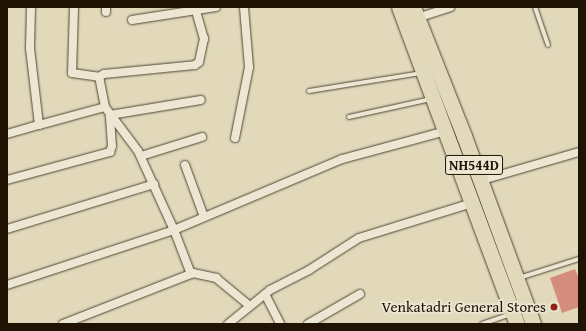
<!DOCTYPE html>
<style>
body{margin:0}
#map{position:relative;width:586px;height:331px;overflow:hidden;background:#e2d9bb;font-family:"Gentium Book Plus",serif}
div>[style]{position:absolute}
.building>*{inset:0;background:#d48d7d}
.roads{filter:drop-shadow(0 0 1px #514432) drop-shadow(0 0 1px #514432)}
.lane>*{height:4px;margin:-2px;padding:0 2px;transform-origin:2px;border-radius:2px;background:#ece6d3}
.street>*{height:8px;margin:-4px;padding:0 4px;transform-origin:4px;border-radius:4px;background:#ece6d3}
.highway>*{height:15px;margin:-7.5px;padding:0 7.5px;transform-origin:7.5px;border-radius:7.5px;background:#e2d9bb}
.dots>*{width:11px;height:11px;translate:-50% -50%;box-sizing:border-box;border:2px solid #ece6d3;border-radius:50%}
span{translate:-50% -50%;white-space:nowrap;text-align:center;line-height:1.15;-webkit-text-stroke:3.5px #ece6d3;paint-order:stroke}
.shield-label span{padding:1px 3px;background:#ece6d3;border:1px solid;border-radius:3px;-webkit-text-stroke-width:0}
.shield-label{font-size:14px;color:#211304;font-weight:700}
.poi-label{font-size:15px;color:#211304}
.right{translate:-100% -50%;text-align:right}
.frame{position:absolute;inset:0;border:8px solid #211304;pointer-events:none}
</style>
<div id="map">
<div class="building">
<div style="clip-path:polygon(575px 269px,579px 279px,579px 307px,562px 313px,550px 278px)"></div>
</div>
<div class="roads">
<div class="lane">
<div style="left:535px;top:7px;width:40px;rotate:71.1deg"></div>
<div style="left:309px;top:91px;width:113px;rotate:-9.1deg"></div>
<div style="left:349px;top:117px;width:84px;rotate:-12.4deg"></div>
<div style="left:519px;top:278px;width:63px;rotate:-17.6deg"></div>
<div style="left:482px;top:324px;width:31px;rotate:-19deg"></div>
</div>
<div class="street">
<div style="left:74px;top:7px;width:66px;rotate:91.7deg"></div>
<div style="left:72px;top:73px;width:27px;rotate:8deg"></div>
<div style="left:106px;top:12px;width:5px;rotate:-90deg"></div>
<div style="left:417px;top:18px;width:35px;rotate:-18deg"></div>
<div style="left:132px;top:20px;width:85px;rotate:-8.8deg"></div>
<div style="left:105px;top:107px;width:31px;rotate:-101deg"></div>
<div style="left:99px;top:77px;width:6px;rotate:-31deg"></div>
<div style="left:104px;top:74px;width:91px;rotate:-5.6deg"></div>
<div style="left:195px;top:65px;width:5px;rotate:-37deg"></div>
<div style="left:199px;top:62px;width:24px;rotate:-78deg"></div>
<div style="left:204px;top:39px;width:29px;rotate:-106deg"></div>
<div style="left:7px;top:134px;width:33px;rotate:-16deg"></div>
<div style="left:39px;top:125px;width:78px;rotate:-96.7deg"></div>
<div style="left:30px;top:48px;width:41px;rotate:-88.6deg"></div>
<div style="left:235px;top:138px;width:72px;rotate:-78.8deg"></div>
<div style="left:249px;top:67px;width:60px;rotate:-94.8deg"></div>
<div style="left:141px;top:156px;width:64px;rotate:-17.3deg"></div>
<div style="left:185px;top:165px;width:55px;rotate:69.9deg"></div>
<div style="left:7px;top:180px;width:107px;rotate:-15.2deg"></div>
<div style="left:110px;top:152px;width:6px;rotate:-72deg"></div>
<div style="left:112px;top:146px;width:31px;rotate:-94deg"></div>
<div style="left:110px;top:115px;width:92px;rotate:-9.4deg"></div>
<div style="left:479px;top:181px;width:104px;rotate:-16.2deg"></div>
<div style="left:7px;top:229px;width:154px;rotate:-17deg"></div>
<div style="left:191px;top:274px;width:47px;rotate:-111.1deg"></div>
<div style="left:174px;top:230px;width:182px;rotate:-22.9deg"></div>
<div style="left:342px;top:159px;width:108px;rotate:-15.1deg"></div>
<div style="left:7px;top:285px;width:176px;rotate:-18.2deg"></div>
<div style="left:174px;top:230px;width:87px;rotate:-114.5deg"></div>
<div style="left:138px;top:151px;width:55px;rotate:-126.9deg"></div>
<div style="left:105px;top:107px;width:68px;rotate:164.7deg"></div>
<div style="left:265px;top:294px;width:34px;rotate:63deg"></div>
<div style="left:63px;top:324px;width:140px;rotate:-21.4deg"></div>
<div style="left:193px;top:273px;width:24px;rotate:12deg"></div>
<div style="left:216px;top:278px;width:44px;rotate:39.5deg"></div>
<div style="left:228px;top:324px;width:54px;rotate:-39deg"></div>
<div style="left:270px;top:290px;width:44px;rotate:-27.1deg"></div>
<div style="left:309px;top:270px;width:59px;rotate:-32.6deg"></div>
<div style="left:359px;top:238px;width:118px;rotate:-17.2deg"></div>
<div style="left:308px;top:324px;width:60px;rotate:-30deg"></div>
</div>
<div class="highway">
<div style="left:399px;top:7px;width:338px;rotate:69.6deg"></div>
<div style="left:413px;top:7px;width:139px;rotate:68.4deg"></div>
<div style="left:464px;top:136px;width:200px;rotate:69.8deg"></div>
</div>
</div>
<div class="dots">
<div style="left:554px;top:307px;background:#8f2418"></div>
</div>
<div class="shield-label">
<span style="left:474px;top:165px">NH544D</span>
</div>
<div class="poi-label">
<span class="right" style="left:546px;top:307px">Venkatadri General Stores</span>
</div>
<div class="frame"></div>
</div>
